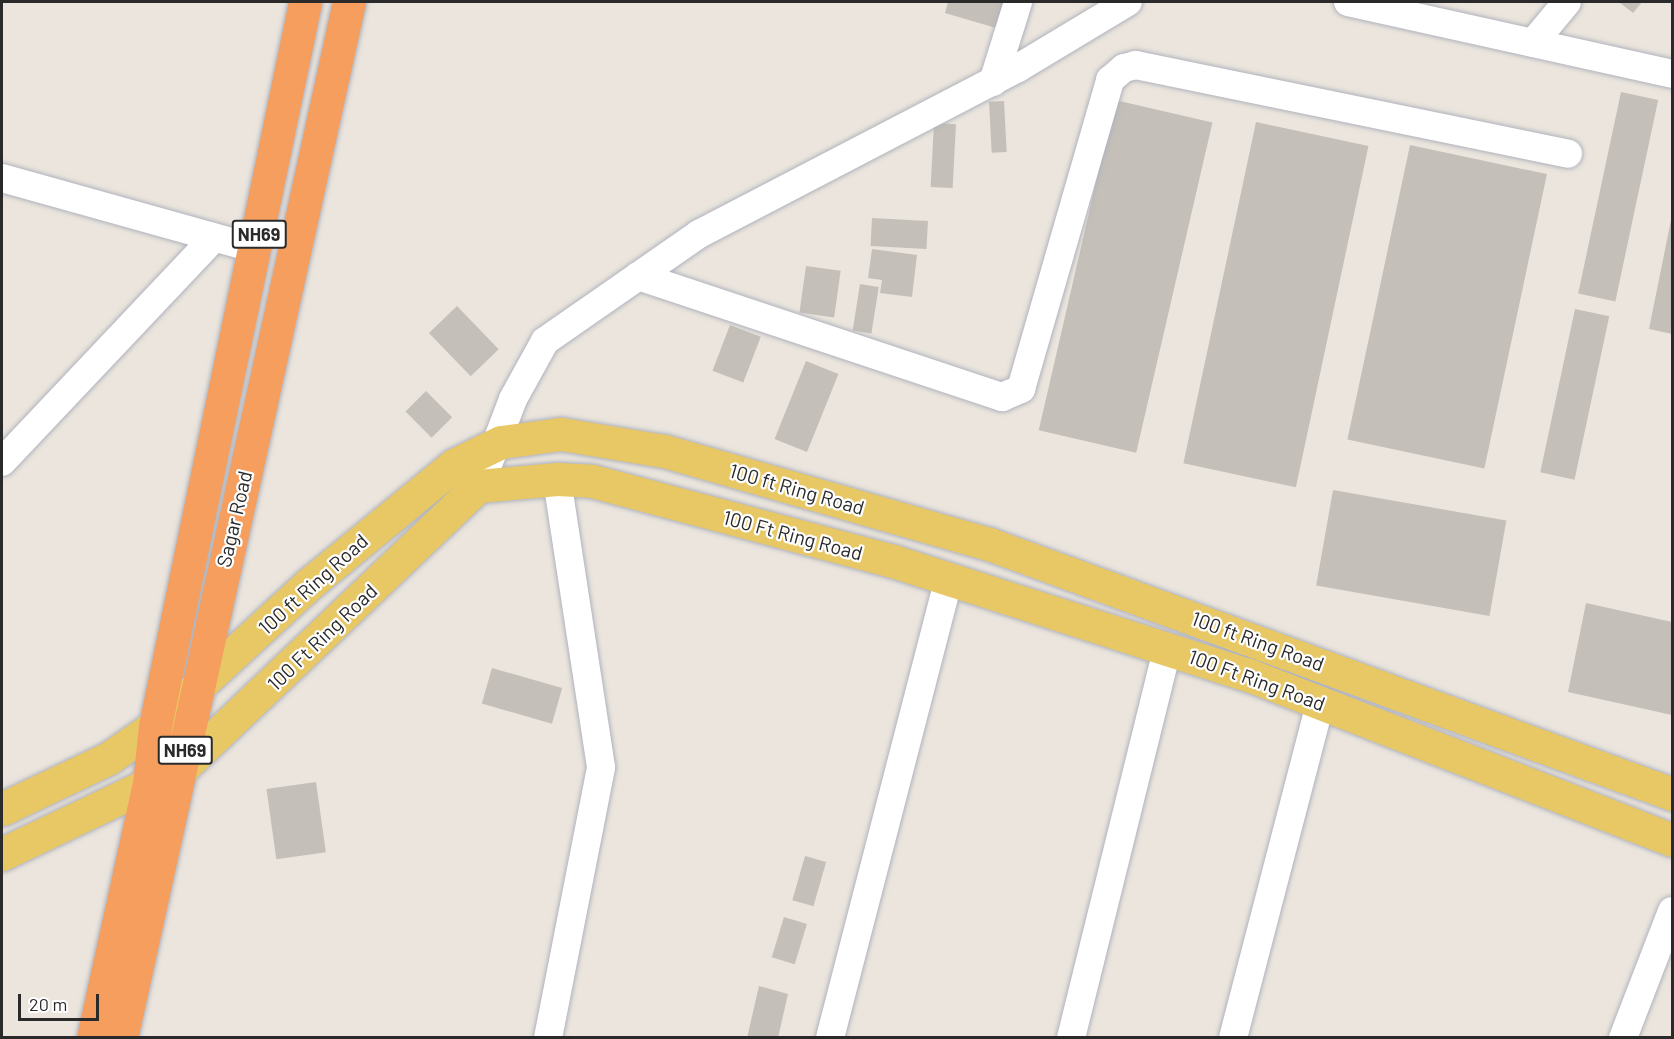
<!DOCTYPE html>
<style>
body{margin:0}
#map{position:relative;width:1674px;height:1039px;overflow:hidden;background:#ebe5dd;font-family:Barlow,sans-serif}
div>[style]{position:absolute}
.building>*{inset:0;background:#c4bfb8;transform-origin:0 0}
.roads{filter:drop-shadow(0 0 2px #b0b3bd) drop-shadow(0 0 2px #b0b3bd)}
.street>*{height:28px;margin:-14px;padding:0 14px;transform-origin:14px;border-radius:14px;background:#fff}
.primary>*{height:33px;margin:-16.5px;padding:0 16.5px;transform-origin:16.5px;border-radius:16.5px;background:#e8c864}
.highway>*{height:33px;margin:-16.5px;padding:0 16.5px;transform-origin:16.5px;border-radius:16.5px;background:#f59e5e}
span{translate:-50% -50%;white-space:nowrap;text-align:center;line-height:1.15;-webkit-text-stroke:4.5px #fff;paint-order:stroke}
.shield-label span{padding:2px 4px;background:#fff;border:2px solid;border-radius:4px;-webkit-text-stroke-width:0}
.shield-label{font-size:18px;color:#2a2a2a;font-weight:700}
.street-label{font-size:20px;color:#2a2a2a}
.frame{position:absolute;inset:0;border:3px solid #2a2a2a;pointer-events:none}
.scale{position:absolute;left:18px;top:994px;width:81px;height:27px;box-sizing:border-box;border:3px solid #2a2a2a;border-top:0;padding-left:8px;font-size:18px;line-height:21px;white-space:nowrap;color:#2a2a2a;-webkit-text-stroke:4px #fff;paint-order:stroke}
</style>
<div id="map">
<div class="building">
<div style="clip-path:polygon(948px 2px,1005px 2px,996px 28px,945px 13px)"></div>
<div style="clip-path:polygon(1619px 2px,1642px 2px,1633px 13px)"></div>
<div style="left:1621px;top:92px;width:38px;height:206px;rotate:12deg"></div>
<div style="left:1115px;top:100px;width:100px;height:339px;rotate:13deg"></div>
<div style="left:1004px;top:101px;width:51px;height:15px;rotate:87deg"></div>
<div style="left:1256px;top:122px;width:115px;height:349px;rotate:12deg"></div>
<div style="left:934px;top:123px;width:22px;height:64px;rotate:3deg"></div>
<div style="left:1410px;top:145px;width:140px;height:301px;rotate:12deg"></div>
<div style="left:872px;top:218px;width:56px;height:28px;rotate:3deg"></div>
<div style="clip-path:polygon(1671px 220px,1672px 220px,1672px 334px,1649px 329px)"></div>
<div style="clip-path:polygon(872px 249px,917px 255px,912px 297px,880px 293px,882px 280px,868px 278px)"></div>
<div style="left:806px;top:266px;width:35px;height:47px;rotate:8deg"></div>
<div style="left:860px;top:284px;width:19px;height:47px;rotate:9deg"></div>
<div style="left:457px;top:306px;width:60px;height:39px;rotate:46deg"></div>
<div style="left:1575px;top:309px;width:35px;height:167px;rotate:12deg"></div>
<div style="left:730px;top:325px;width:33px;height:49px;rotate:21deg"></div>
<div style="left:806px;top:361px;width:35px;height:84px;rotate:22deg"></div>
<div style="left:426px;top:391px;width:37px;height:29px;rotate:45deg"></div>
<div style="left:1333px;top:490px;width:176px;height:97px;rotate:10deg"></div>
<div style="clip-path:polygon(1586px 603px,1672px 622px,1672px 715px,1568px 692px)"></div>
<div style="left:492px;top:668px;width:73px;height:37px;rotate:16deg"></div>
<div style="left:316px;top:782px;width:71px;height:50px;rotate:82deg"></div>
<div style="left:805px;top:856px;width:22px;height:46px;rotate:16deg"></div>
<div style="left:784px;top:917px;width:24px;height:42px;rotate:17deg"></div>
<div style="clip-path:polygon(759px 986px,788px 994px,778px 1038px,747px 1038px)"></div>
</div>
<div class="roads">
<div class="street">
<div style="left:1348px;top:2px;width:332px;rotate:12.5deg"></div>
<div style="left:1533px;top:43px;width:53px;rotate:-50.3deg"></div>
<div style="left:993px;top:82px;width:84px;rotate:-72.6deg"></div>
<div style="left:2px;top:178px;width:264px;rotate:15.6deg"></div>
<div style="left:638px;top:276px;width:384px;rotate:18.4deg"></div>
<div style="left:1002px;top:397px;width:21px;rotate:-23deg"></div>
<div style="left:1021px;top:389px;width:322px;rotate:-73.9deg"></div>
<div style="left:1110px;top:80px;width:18px;rotate:-41deg"></div>
<div style="left:1124px;top:68px;width:12px;rotate:-14deg"></div>
<div style="left:1136px;top:65px;width:441px;rotate:11.6deg"></div>
<div style="left:2px;top:462px;width:308px;rotate:-46.6deg"></div>
<div style="left:489px;top:462px;width:67px;rotate:-69.1deg"></div>
<div style="left:513px;top:399px;width:66px;rotate:-61.1deg"></div>
<div style="left:545px;top:341px;width:188px;rotate:-34.8deg"></div>
<div style="left:699px;top:234px;width:360px;rotate:-27.5deg"></div>
<div style="left:1018px;top:68px;width:128px;rotate:-31deg"></div>
<div style="left:548px;top:1038px;width:276px;rotate:-78.9deg"></div>
<div style="left:601px;top:767px;width:291px;rotate:-98.7deg"></div>
<div style="left:830px;top:1038px;width:474px;rotate:-75.5deg"></div>
<div style="left:1071px;top:1038px;width:401px;rotate:-76.1deg"></div>
<div style="left:1233px;top:1038px;width:346px;rotate:-75.4deg"></div>
<div style="left:1623px;top:1038px;width:136px;rotate:-68.9deg"></div>
</div>
<div class="primary">
<div style="left:2px;top:809px;width:119px;rotate:-25.5deg"></div>
<div style="left:109px;top:758px;width:56px;rotate:-34.8deg"></div>
<div style="left:155px;top:726px;width:209px;rotate:-42.7deg"></div>
<div style="left:309px;top:584px;width:188px;rotate:-39.4deg"></div>
<div style="left:454px;top:465px;width:52px;rotate:-26.1deg"></div>
<div style="left:501px;top:442px;width:61px;rotate:-7.6deg"></div>
<div style="left:561px;top:434px;width:104px;rotate:9.4deg"></div>
<div style="left:664px;top:451px;width:338px;rotate:16deg"></div>
<div style="left:989px;top:544px;width:727px;rotate:20.1deg"></div>
<div style="left:2px;top:854px;width:199px;rotate:-25.5deg"></div>
<div style="left:182px;top:768px;width:409px;rotate:-43.6deg"></div>
<div style="left:478px;top:486px;width:79px;rotate:-5.1deg"></div>
<div style="left:557px;top:479px;width:35px;rotate:3deg"></div>
<div style="left:592px;top:481px;width:315px;rotate:14.9deg"></div>
<div style="left:896px;top:562px;width:371px;rotate:17.8deg"></div>
<div style="left:1249px;top:675px;width:454px;rotate:21.3deg"></div>
</div>
<div class="highway">
<div style="left:93px;top:1038px;width:260px;rotate:-77.6deg"></div>
<div style="left:149px;top:784px;width:58px;rotate:-84.1deg"></div>
<div style="left:155px;top:726px;width:739px;rotate:-78.29deg"></div>
<div style="left:121px;top:1038px;width:1061px;rotate:-77.59deg"></div>
</div>
</div>
<div class="shield-label">
<span style="left:259px;top:234px">NH69</span>
<span style="left:185px;top:750px">NH69</span>
</div>
<div class="street-label">
<span style="left:797px;top:489px;rotate:16deg">100 ft Ring Road</span>
<span style="left:234px;top:519px;rotate:-77deg">Sagar Road</span>
<span style="left:793px;top:535px;rotate:15deg">100 Ft Ring Road</span>
<span style="left:313px;top:584px;rotate:-42deg">100 ft Ring Road</span>
<span style="left:322px;top:637px;rotate:-44deg">100 Ft Ring Road</span>
<span style="left:1258px;top:641px;rotate:20deg">100 ft Ring Road</span>
<span style="left:1257px;top:680px;rotate:20deg">100 Ft Ring Road</span>
</div>
<div class="frame"></div>
<div class="scale">20 m</div>
</div>
